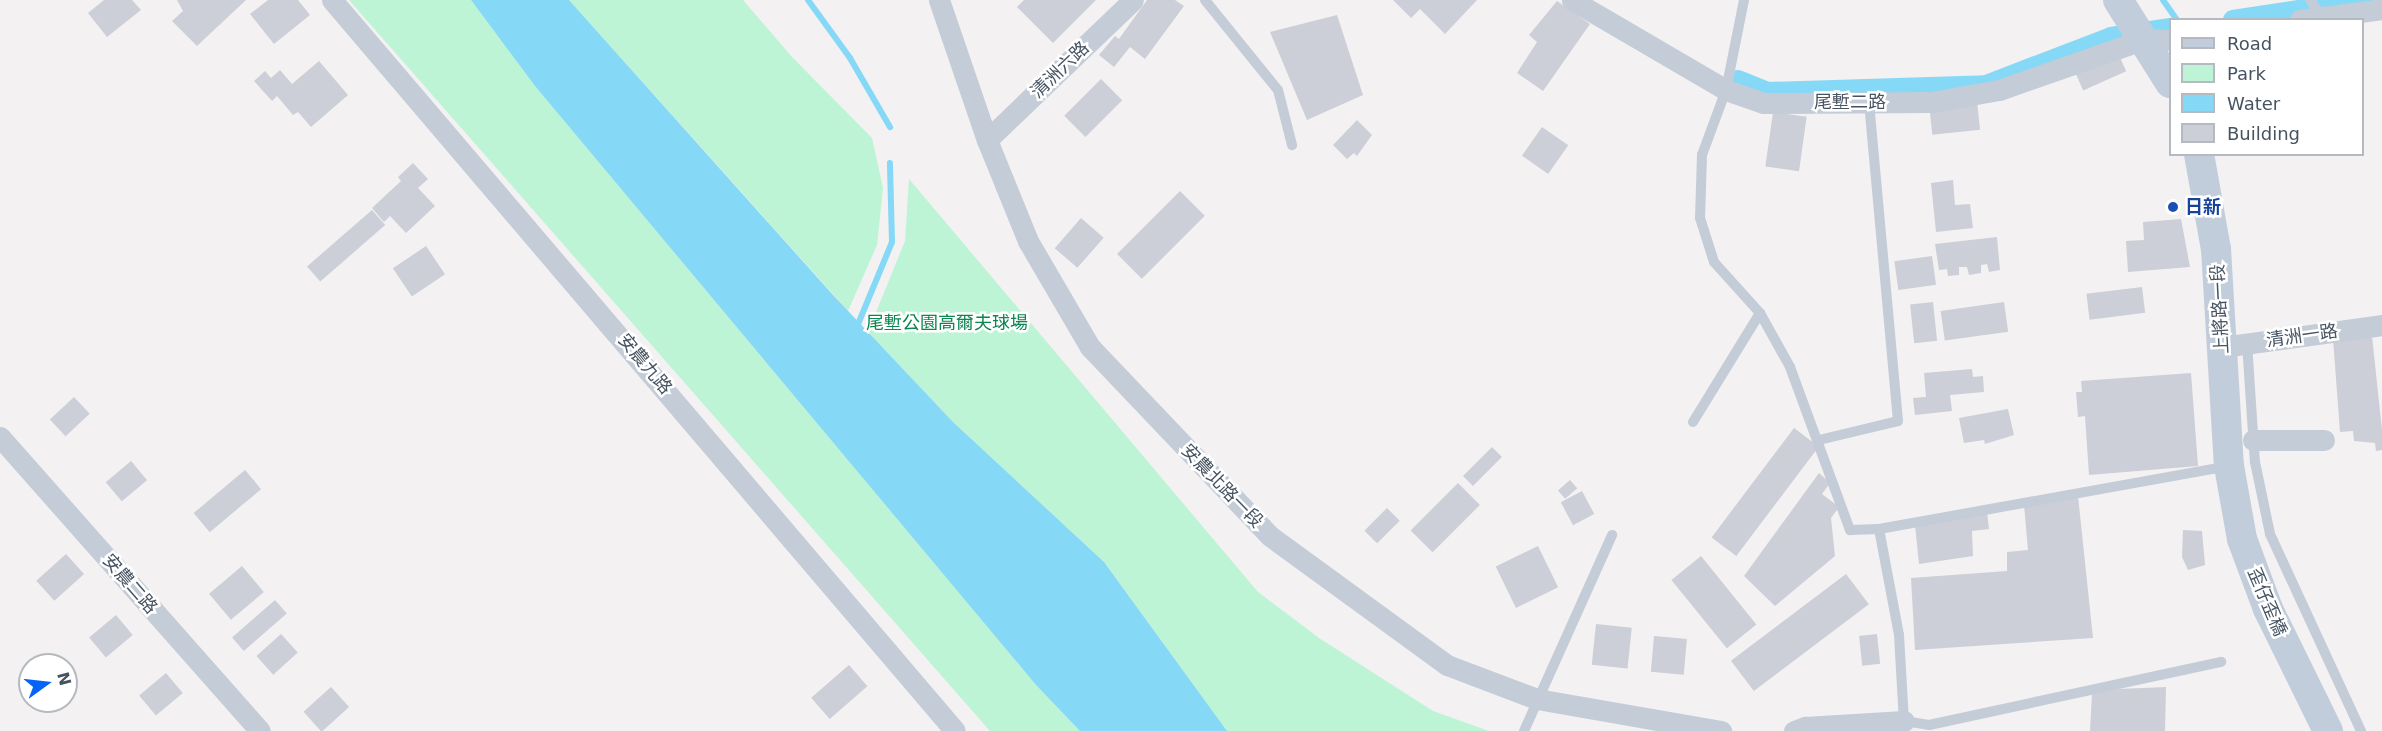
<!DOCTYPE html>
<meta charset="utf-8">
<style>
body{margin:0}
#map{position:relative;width:2382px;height:731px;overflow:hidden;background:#f3f1f1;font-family:"DejaVu Sans","Noto Sans TC",sans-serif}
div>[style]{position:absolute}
.green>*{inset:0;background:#bcf4d5}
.water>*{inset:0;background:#85d8f6}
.stream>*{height:6px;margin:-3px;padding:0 3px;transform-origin:3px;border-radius:3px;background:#85d8f6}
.canal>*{height:20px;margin:-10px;padding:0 10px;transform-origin:10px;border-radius:10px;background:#85d8f6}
.building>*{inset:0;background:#cccfd7;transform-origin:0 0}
.lane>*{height:10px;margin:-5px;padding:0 5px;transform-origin:5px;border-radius:5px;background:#c3ccd7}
.street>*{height:21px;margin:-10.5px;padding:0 10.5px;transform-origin:10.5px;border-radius:10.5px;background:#c3ccd7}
.secondary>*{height:30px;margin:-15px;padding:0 15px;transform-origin:15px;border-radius:15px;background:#c2cddb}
.dots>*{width:16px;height:16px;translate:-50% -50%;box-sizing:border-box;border:3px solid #fff;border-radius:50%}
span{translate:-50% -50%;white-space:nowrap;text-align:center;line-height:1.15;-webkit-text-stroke:5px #fff;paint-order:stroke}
.street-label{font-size:18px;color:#465361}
.transit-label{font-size:18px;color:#164399;font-weight:700}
.left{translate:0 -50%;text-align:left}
.park-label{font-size:18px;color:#0d8650}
.legend{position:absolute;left:2169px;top:18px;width:195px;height:138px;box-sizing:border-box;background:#fff;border:2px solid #b5bac0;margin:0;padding:8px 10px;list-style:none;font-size:18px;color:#465361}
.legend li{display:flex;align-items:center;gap:12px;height:30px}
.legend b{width:30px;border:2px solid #b5bac0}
.north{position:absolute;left:18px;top:653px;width:60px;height:60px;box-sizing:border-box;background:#fff;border:2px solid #b5bac0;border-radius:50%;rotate:75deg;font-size:16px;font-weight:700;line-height:24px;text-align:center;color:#465361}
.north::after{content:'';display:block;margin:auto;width:21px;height:27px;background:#0663f8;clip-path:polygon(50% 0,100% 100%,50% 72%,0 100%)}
</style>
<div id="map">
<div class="green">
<div style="clip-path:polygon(349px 0,471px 0,535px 86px,1036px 685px,1080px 731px,990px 731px)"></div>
<div style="clip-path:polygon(569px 0,743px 0,792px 57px,872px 138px,883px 188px,877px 245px,848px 311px)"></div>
<div style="clip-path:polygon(909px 179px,1258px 592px,1319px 638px,1433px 711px,1489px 731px,1227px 731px,1104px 562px,953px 422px,868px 332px,905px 241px)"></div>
</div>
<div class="water">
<div style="clip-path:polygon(471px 0,569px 0,833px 295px,953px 422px,1104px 562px,1227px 731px,1080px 731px,1036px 685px,535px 86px)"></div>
</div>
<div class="stream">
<div style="left:808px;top:0;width:72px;rotate:54.1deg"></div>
<div style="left:850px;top:58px;width:80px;rotate:59.9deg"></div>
<div style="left:2163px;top:0;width:24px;rotate:55deg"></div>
<div style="left:856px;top:329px;width:94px;rotate:-67.5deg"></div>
<div style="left:892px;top:242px;width:79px;rotate:-91.5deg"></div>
</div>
<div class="canal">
<div style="left:2233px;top:20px;width:132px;rotate:-8.7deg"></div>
<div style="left:1738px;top:80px;width:32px;rotate:22deg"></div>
<div style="left:1768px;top:92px;width:218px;rotate:-1.8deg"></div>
<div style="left:1986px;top:85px;width:134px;rotate:-21deg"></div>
<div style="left:2111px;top:37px;width:60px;rotate:-8.7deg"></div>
</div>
<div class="building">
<div style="clip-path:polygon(104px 0,132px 0,141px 10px,107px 37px,88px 13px)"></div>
<div style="clip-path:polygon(177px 0,246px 0,197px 46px,172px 21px,183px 11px)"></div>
<div style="clip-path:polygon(268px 0,298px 0,310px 15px,274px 44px,250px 14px)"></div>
<div style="clip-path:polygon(1024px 0,1096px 0,1053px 43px,1017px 7px)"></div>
<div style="clip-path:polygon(1147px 0,1175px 0,1184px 6px,1145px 59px,1130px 47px,1114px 67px,1099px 55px,1115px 36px,1119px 39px)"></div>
<div style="clip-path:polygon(1393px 0,1477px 0,1445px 34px,1420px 9px,1411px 18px)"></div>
<div style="clip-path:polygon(1557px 1px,1590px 24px,1543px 91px,1517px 73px,1537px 42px,1529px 35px)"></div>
<div style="clip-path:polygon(1337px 15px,1363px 95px,1307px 120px,1270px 32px)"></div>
<div style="left:2118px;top:53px;width:20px;height:47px;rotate:66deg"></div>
<div style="clip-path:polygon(319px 61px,348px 95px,311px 127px,298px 112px,293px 115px,277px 96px,272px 101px,254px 81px,265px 71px,271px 78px,280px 70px,292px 84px)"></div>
<div style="left:1101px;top:79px;width:30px;height:52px;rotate:45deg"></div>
<div style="left:1977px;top:101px;width:29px;height:48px;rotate:84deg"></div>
<div style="left:1773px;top:112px;width:34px;height:55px;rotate:8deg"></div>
<div style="clip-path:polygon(1357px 120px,1372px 135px,1357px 156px,1354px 153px,1347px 159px,1333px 145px)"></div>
<div style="left:1542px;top:127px;width:32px;height:35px;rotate:35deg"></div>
<div style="clip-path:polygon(413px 163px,428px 179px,418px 188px,435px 206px,406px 233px,390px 216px,384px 222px,372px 208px,401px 181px,398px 177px)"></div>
<div style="clip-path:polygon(1953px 180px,1955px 205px,1970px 204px,1973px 228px,1936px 232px,1931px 183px)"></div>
<div style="left:1180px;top:191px;width:35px;height:89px;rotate:45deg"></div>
<div style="left:372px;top:210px;width:20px;height:86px;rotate:49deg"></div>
<div style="left:1081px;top:218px;width:30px;height:40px;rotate:41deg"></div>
<div style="clip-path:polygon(2181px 219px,2190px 267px,2128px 272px,2126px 241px,2144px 240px,2143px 222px)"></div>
<div style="clip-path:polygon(1997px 237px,2000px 270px,1989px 272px,1987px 264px,1981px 265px,1981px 273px,1969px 275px,1967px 267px,1959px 267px,1959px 275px,1948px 276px,1947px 269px,1939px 270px,1935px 244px)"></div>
<div style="left:426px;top:246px;width:34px;height:40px;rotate:56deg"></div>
<div style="left:1932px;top:256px;width:29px;height:38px;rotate:82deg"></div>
<div style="left:2142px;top:287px;width:26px;height:56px;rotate:83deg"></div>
<div style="left:1933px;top:302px;width:39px;height:23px;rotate:84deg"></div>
<div style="left:2004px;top:302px;width:30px;height:64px;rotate:82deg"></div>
<div style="clip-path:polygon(2372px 336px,2382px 430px,2382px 450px,2376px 451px,2375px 443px,2354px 441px,2353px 431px,2340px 432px,2333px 339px)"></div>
<div style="clip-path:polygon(1972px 369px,1973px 377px,1983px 376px,1984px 392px,1950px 395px,1952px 411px,1915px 415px,1913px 398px,1926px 397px,1924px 373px)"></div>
<div style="clip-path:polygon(2191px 373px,2198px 466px,2089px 475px,2085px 416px,2078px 417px,2076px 392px,2082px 392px,2081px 381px)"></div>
<div style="left:74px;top:397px;width:23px;height:33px;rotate:47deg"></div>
<div style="clip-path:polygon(2008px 409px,2014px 435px,1985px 444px,1984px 440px,1964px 443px,1959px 418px)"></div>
<div style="left:1794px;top:428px;width:31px;height:137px;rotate:37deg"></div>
<div style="left:1492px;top:447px;width:14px;height:41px;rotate:45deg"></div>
<div style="left:131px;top:461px;width:25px;height:33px;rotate:50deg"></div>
<div style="left:245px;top:470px;width:25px;height:67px;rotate:50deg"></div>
<div style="clip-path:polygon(1819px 473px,1830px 483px,1822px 494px,1839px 507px,1831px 518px,1835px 556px,1775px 606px,1744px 576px)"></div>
<div style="left:1570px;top:480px;width:11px;height:16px;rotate:49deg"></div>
<div style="left:1458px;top:483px;width:31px;height:67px;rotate:45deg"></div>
<div style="left:1582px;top:491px;width:26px;height:24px;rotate:62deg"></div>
<div style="clip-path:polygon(2078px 496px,2093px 638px,1915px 650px,1911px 578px,2007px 571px,2007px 552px,2028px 550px,2024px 505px)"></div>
<div style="left:1387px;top:508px;width:18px;height:32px;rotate:45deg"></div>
<div style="clip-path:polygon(1987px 512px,1989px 529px,1972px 531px,1973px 556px,1919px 564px,1915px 525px)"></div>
<div style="clip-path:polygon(2183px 530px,2202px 531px,2205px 565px,2188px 570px,2182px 557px)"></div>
<div style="left:1538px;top:546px;width:46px;height:47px;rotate:64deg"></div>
<div style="left:66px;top:554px;width:27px;height:40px;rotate:48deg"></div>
<div style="left:1701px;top:556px;width:88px;height:38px;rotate:51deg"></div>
<div style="left:242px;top:566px;width:34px;height:43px;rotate:50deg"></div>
<div style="left:1846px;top:574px;width:38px;height:144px;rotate:53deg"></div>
<div style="left:275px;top:600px;width:18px;height:57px;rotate:49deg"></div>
<div style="left:116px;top:615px;width:26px;height:35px;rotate:50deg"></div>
<div style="left:1596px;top:624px;width:36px;height:41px;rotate:6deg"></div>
<div style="left:281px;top:634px;width:25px;height:33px;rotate:48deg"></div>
<div style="left:1877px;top:634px;width:30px;height:18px;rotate:84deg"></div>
<div style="left:1654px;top:636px;width:33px;height:36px;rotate:5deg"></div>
<div style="left:849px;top:665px;width:28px;height:50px;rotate:49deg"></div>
<div style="left:166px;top:673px;width:26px;height:35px;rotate:50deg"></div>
<div style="left:331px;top:687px;width:27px;height:37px;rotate:48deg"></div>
<div style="clip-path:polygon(2166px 687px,2165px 731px,2090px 731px,2092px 694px,2118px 689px)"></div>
</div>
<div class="lane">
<div style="left:1205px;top:0;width:116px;rotate:51deg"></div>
<div style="left:1278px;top:90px;width:57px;rotate:75.7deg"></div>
<div style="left:1744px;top:0;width:92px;rotate:101.3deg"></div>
<div style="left:1726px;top:90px;width:69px;rotate:110.3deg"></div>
<div style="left:1702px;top:155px;width:63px;rotate:91.8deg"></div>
<div style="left:1700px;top:218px;width:46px;rotate:72.3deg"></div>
<div style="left:1714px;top:262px;width:69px;rotate:48deg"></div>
<div style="left:1760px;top:313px;width:62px;rotate:60.9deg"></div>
<div style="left:1790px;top:367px;width:174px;rotate:69.8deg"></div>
<div style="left:1850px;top:530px;width:29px;rotate:-2deg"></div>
<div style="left:1879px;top:529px;width:108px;rotate:79.3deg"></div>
<div style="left:1899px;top:635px;width:86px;rotate:86.7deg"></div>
<div style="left:1904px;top:721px;width:25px;rotate:9deg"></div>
<div style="left:1929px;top:725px;width:299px;rotate:-12.2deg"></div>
<div style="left:2310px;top:0;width:22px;rotate:54deg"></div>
<div style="left:2247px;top:343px;width:119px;rotate:86.2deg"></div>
<div style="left:2255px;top:462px;width:74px;rotate:78.2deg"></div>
<div style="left:2270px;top:534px;width:217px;rotate:65.2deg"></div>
<div style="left:1693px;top:422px;width:128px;rotate:-58.4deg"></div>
<div style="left:1819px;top:440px;width:81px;rotate:-13.5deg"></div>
<div style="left:1898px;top:421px;width:321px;rotate:-95.2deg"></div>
<div style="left:1879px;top:529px;width:355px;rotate:-10.2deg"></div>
<div style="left:1524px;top:731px;width:215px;rotate:-65.8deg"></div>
</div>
<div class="street">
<div style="left:332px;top:0;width:960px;rotate:49.56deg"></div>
<div style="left:939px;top:0;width:148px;rotate:71.1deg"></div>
<div style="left:987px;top:140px;width:109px;rotate:67.9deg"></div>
<div style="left:1028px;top:241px;width:123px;rotate:59.7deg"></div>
<div style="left:1090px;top:347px;width:261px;rotate:46.4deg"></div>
<div style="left:1270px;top:536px;width:219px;rotate:36.1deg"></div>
<div style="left:1447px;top:665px;width:96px;rotate:20.7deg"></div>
<div style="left:1537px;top:699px;width:187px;rotate:9.9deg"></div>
<div style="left:1572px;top:0;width:178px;rotate:30.3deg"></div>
<div style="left:1726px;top:90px;width:39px;rotate:19deg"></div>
<div style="left:1763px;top:103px;width:168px;rotate:-0.3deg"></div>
<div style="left:1931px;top:102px;width:69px;rotate:-10deg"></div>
<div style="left:1999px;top:90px;width:155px;rotate:-19.3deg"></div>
<div style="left:2145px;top:39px;width:25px;rotate:2deg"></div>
<div style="left:2300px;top:20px;width:83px;rotate:-7.6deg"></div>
<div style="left:987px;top:140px;width:202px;rotate:-43.8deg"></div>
<div style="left:2222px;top:347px;width:162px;rotate:-7.8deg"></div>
<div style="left:0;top:437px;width:392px;rotate:48.5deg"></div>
<div style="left:2253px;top:440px;width:71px"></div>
<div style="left:1794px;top:731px;width:12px;rotate:-20deg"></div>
<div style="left:1805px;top:727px;width:99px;rotate:-3.5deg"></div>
</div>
<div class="secondary">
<div style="left:2118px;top:0;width:98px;rotate:57.9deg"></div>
<div style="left:2199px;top:154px;width:97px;rotate:79.9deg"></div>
<div style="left:2216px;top:249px;width:217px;rotate:86.6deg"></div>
<div style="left:2229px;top:466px;width:74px;rotate:79.9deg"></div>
<div style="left:2242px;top:539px;width:75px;rotate:69.6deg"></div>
<div style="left:2268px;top:609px;width:136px;rotate:63.8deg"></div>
</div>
<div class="dots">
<div style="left:2173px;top:207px;background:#1a4fb4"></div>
</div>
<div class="street-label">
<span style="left:1060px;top:70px;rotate:-44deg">清洲六路</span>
<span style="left:1850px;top:102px">尾塹二路</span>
<span style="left:2220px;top:309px;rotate:-93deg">上將路一段</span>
<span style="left:2302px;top:336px;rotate:-8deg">清洲一路</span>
<span style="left:645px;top:364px;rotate:50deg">安農九路</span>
<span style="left:1222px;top:486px;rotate:46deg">安農北路一段</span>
<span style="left:130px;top:584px;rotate:49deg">安農二路</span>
<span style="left:2267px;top:602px;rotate:67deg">歪仔歪橋</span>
</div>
<div class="transit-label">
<span class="left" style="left:2185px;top:207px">日新</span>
</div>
<div class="park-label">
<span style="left:947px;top:323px">尾塹公園高爾夫球場</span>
</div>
<ul class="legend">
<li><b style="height:8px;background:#c2cddb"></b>Road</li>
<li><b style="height:16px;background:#bcf4d5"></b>Park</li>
<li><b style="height:16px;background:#85d8f6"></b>Water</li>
<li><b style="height:16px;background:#cccfd7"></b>Building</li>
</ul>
<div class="north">N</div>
</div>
